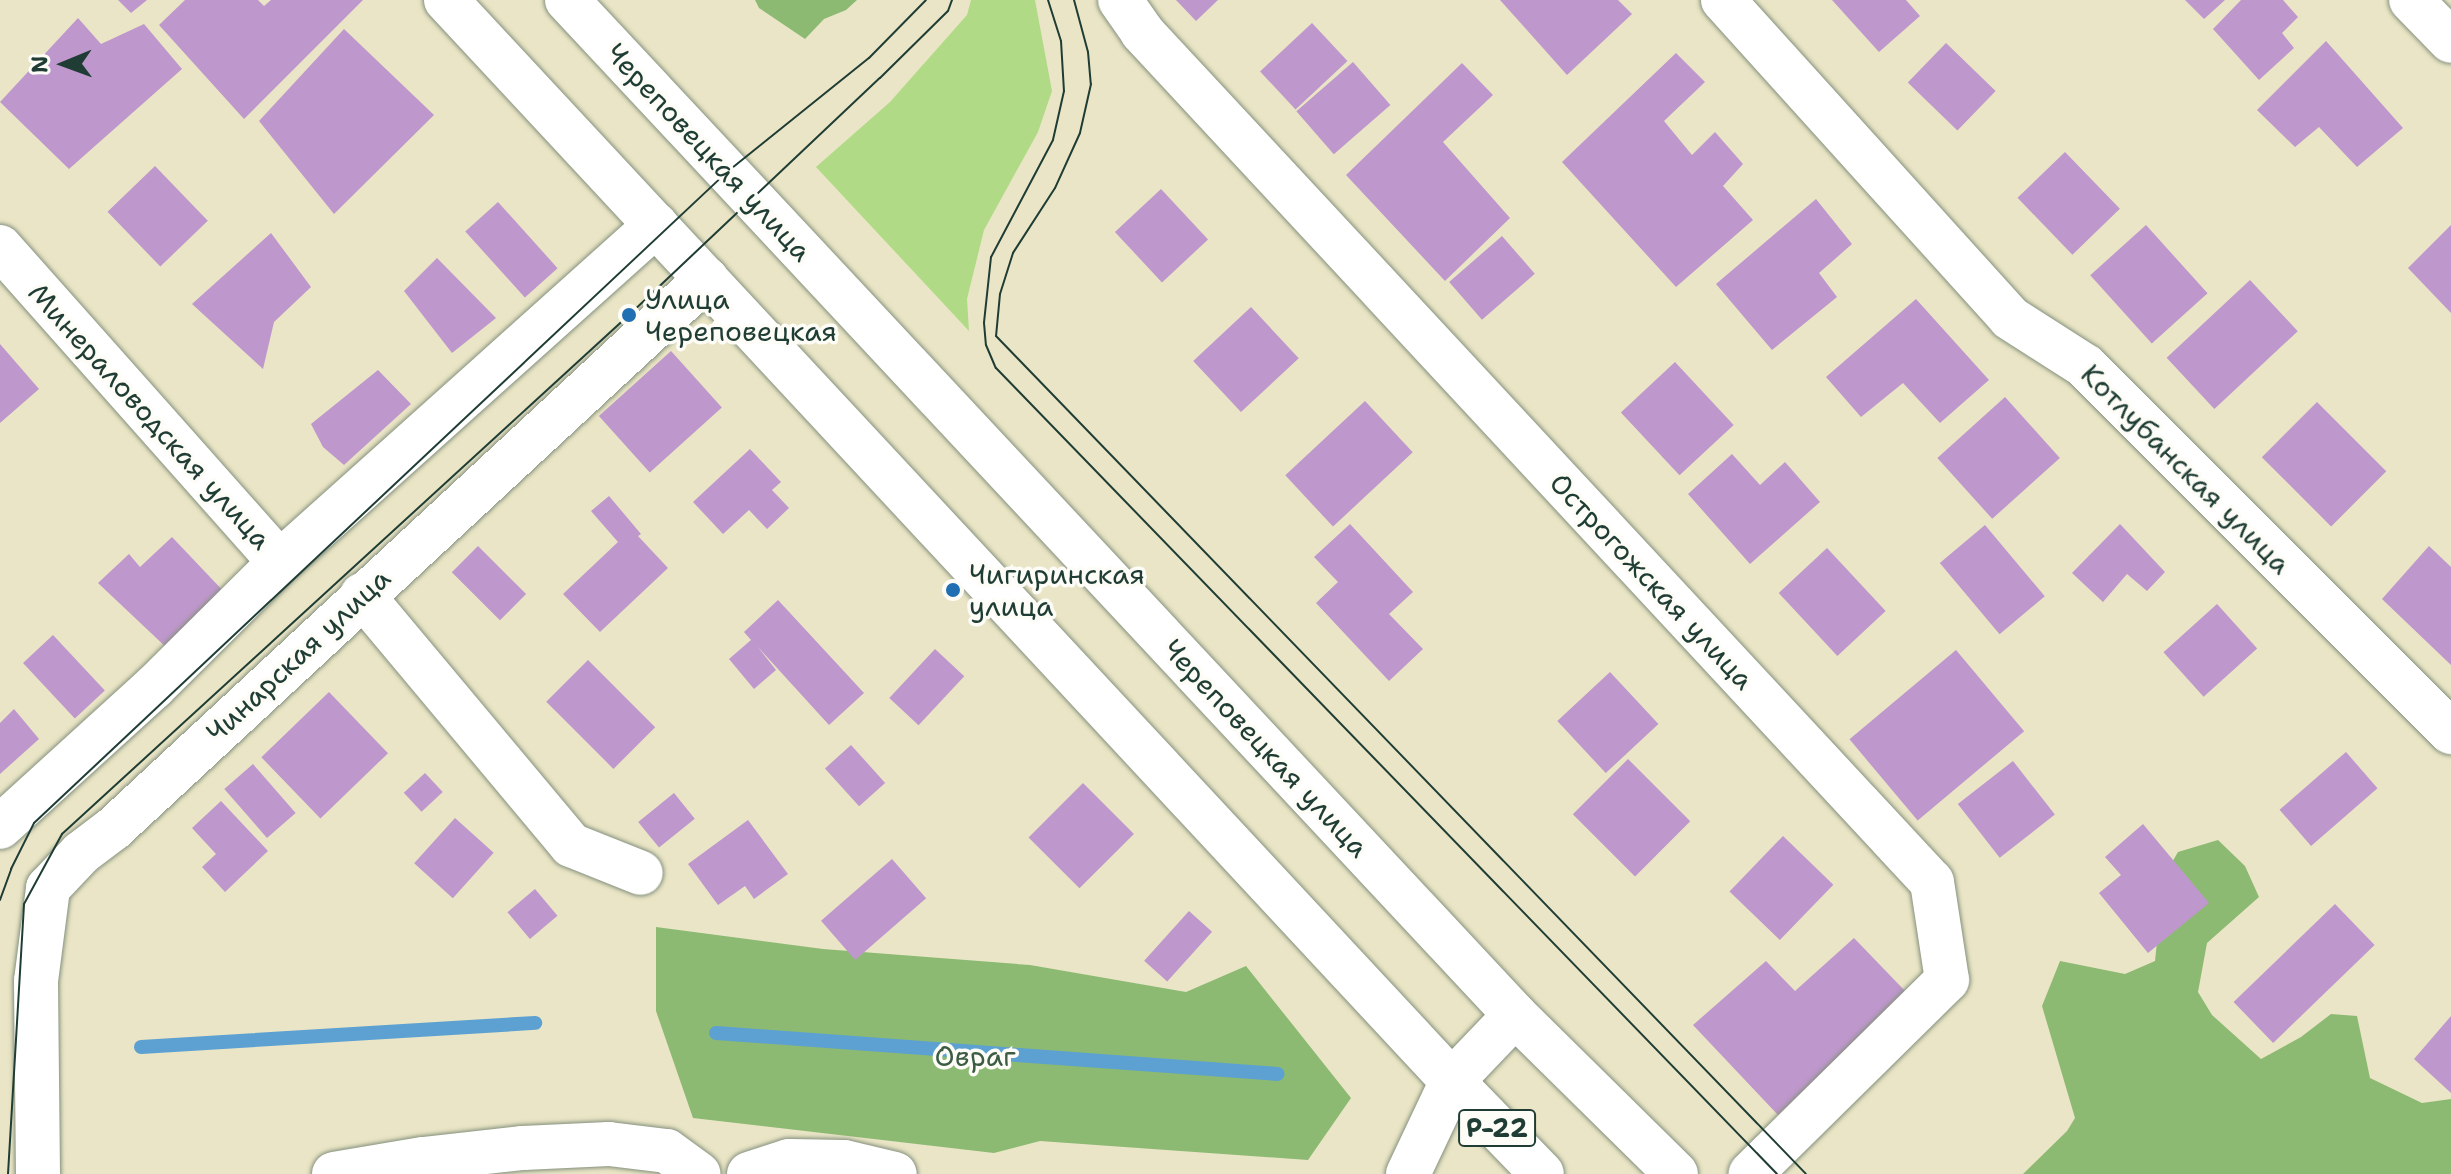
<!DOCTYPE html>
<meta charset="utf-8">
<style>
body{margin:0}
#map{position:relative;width:2451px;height:1174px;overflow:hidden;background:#eae5c6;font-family:"Shantell Sans",sans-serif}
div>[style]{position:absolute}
.green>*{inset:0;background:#b0da86}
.forest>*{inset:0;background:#8cba73}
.stream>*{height:14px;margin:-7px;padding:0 7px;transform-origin:7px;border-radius:7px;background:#5ca1d1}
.building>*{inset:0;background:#be97cc;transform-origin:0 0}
.roads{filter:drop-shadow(0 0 2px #84917d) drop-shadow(0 0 2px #84917d)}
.minor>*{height:44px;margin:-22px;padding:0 22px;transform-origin:22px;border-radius:22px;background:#fff}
.highway>*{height:44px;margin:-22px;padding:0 22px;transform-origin:22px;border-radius:22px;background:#fff}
.tram>*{height:2px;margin:-1px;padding:0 1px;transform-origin:1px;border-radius:1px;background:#1f3d34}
.dots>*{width:22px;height:22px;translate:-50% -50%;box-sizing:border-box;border:4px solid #fdfcf7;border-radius:50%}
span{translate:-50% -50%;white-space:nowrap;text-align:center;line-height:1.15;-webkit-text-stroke:7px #fdfcf7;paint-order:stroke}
.shield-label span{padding:2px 6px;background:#fdfcf7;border:2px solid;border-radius:6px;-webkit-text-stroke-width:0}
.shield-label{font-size:26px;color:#1f3d34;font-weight:700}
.street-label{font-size:28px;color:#1f3d34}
.poi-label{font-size:28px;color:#1f3d34}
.left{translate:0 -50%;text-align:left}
.park-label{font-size:28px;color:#3c5c44}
.north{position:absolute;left:24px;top:24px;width:80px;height:80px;-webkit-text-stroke:6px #fdfcf7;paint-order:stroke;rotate:269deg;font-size:22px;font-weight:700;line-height:32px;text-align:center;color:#1f3d34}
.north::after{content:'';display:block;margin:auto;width:28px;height:36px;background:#1f3d34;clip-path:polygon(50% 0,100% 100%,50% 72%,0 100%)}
</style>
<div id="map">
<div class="green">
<div style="clip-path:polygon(971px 0,1035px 0,1052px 91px,1038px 132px,984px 230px,967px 299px,969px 331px,816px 167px,890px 102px,967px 15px)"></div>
</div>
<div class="forest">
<div style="clip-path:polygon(755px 0,857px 0,846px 10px,824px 19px,805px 39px,759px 8px)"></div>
<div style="clip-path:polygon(2218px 840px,2245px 866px,2259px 897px,2207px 943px,2198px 992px,2212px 1015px,2261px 1059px,2301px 1037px,2331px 1014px,2357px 1016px,2370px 1078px,2422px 1103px,2451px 1099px,2451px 1174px,2023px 1174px,2067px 1131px,2075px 1118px,2042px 1006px,2060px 961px,2125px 974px,2155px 961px,2164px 876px,2178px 852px)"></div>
<div style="clip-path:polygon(656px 927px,823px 949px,1030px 965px,1186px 992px,1246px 966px,1351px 1098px,1308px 1160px,1040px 1141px,994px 1153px,693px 1118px,656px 1011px)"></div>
</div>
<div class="stream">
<div style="left:716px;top:1033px;width:563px;rotate:4.17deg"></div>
<div style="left:141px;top:1047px;width:395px;rotate:-3.5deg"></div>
</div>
<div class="building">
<div style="clip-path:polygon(118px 0,147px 0,131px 13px)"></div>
<div style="clip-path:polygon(185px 0,258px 0,264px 6px,271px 0,363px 0,244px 119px,159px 25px)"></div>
<div style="clip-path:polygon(1176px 0,1218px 0,1196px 21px)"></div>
<div style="clip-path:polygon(1500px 0,1618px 0,1632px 14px,1567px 75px)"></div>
<div style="clip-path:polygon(1832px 0,1906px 0,1920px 16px,1879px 52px)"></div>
<div style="clip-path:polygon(2185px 0,2225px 0,2204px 19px)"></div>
<div style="clip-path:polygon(2241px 0,2283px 0,2298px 17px,2282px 33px,2294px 48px,2259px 80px,2213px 29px)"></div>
<div style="clip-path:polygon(78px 18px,101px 44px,144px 24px,182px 69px,69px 169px,0 102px)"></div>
<div style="left:1312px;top:23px;width:52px;height:71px;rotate:47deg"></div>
<div style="clip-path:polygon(344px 29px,434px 115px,334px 214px,259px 121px)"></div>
<div style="clip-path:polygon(2326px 41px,2403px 128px,2357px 167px,2319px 127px,2295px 147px,2257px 110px)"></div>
<div style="left:1946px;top:43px;width:69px;height:55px;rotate:44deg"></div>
<div style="clip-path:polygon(1676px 53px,1705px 82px,1664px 121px,1692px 155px,1715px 132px,1743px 164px,1723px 186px,1753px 220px,1676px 287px,1562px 162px)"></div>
<div style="left:1353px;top:62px;width:57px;height:75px;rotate:49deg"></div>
<div style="clip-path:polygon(1462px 63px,1493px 95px,1443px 142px,1510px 218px,1445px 281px,1346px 175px)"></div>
<div style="left:2065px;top:152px;width:79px;height:66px;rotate:46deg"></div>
<div style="left:155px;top:166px;width:76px;height:66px;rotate:46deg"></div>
<div style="left:1161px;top:189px;width:69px;height:63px;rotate:47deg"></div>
<div style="clip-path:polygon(1816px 199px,1852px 244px,1819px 273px,1837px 297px,1772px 350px,1716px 284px)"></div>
<div style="left:498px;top:202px;width:89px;height:44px;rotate:48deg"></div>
<div style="left:2146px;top:225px;width:92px;height:75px;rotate:48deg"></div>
<div style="clip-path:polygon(2451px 225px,2451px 313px,2408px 268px)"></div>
<div style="clip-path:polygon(271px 233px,311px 287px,274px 322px,263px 369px,192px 304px)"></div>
<div style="left:1502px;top:236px;width:50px;height:70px;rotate:49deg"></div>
<div style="clip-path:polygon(437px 258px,496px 318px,452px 353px,404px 291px)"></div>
<div style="left:2250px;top:280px;width:70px;height:114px;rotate:47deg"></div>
<div style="clip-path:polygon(1916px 299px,1989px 380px,1940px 423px,1903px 383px,1861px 417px,1826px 377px)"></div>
<div style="left:1251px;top:307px;width:70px;height:79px;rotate:47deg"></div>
<div style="clip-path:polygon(0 344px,39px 389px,0 423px)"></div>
<div style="left:671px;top:351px;width:76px;height:97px;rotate:48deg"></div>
<div style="left:1675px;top:362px;width:86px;height:74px;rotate:47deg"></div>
<div style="clip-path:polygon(378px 370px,411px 404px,344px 465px,323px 447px,311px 424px)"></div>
<div style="left:2005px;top:397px;width:82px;height:91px;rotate:48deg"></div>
<div style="left:1365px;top:401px;width:70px;height:109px;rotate:47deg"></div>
<div style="left:2317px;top:402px;width:98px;height:78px;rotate:45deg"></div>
<div style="clip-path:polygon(750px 449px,781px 482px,772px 490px,789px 508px,767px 529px,749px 510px,723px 534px,693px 502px)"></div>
<div style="clip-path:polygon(1732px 454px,1760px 485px,1785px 462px,1820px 502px,1750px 564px,1688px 494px)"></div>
<div style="clip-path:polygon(609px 496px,641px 534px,638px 536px,668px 568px,600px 632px,563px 594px,618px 542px,591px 511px)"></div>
<div style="clip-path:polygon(1350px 524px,1413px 592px,1389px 614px,1423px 649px,1389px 681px,1316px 603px,1338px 582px,1314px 557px)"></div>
<div style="clip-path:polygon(2120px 524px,2165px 572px,2147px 591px,2127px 574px,2103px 602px,2072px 573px)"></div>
<div style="left:1985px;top:525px;width:93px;height:59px;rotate:50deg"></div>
<div style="clip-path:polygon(172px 537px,228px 596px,169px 650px,98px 583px,129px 554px,140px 567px)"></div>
<div style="left:478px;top:546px;width:68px;height:37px;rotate:45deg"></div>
<div style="clip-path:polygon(2429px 546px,2451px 567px,2451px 665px,2382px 599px)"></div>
<div style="left:1827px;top:548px;width:86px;height:66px;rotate:47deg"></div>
<div style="clip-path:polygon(778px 600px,864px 693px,829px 725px,757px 646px,776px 670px,754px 689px,729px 659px,751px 640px,744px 632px)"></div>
<div style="left:2217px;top:604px;width:60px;height:72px;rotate:48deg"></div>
<div style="left:53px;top:635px;width:76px;height:41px;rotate:47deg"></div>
<div style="left:935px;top:649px;width:40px;height:67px;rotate:43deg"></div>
<div style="left:1956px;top:650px;width:106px;height:139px;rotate:50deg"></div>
<div style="left:588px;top:660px;width:95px;height:59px;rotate:45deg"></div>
<div style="left:1610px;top:672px;width:71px;height:72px;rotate:47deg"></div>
<div style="left:329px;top:692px;width:85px;height:94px;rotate:46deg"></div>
<div style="clip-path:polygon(14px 709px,39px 739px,0 774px,0 723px)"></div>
<div style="left:851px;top:745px;width:51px;height:35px;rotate:48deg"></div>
<div style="left:2346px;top:752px;width:48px;height:88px;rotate:49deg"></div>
<div style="left:1628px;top:759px;width:88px;height:78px;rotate:45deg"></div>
<div style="left:2013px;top:761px;width:68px;height:70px;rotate:52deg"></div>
<div style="left:253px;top:764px;width:65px;height:38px;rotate:49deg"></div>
<div style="left:425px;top:773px;width:26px;height:29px;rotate:47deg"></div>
<div style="left:1083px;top:783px;width:72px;height:77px;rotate:45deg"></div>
<div style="left:674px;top:793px;width:33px;height:46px;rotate:51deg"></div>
<div style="clip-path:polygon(221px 801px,268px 851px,225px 892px,202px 867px,216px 854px,192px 828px)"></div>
<div style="left:455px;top:818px;width:52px;height:61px;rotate:42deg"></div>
<div style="clip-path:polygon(748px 820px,788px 874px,754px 899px,745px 886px,718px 905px,688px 864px)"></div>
<div style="clip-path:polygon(2143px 824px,2209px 903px,2148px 953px,2099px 893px,2121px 875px,2105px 857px)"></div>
<div style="left:1783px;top:836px;width:70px;height:77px;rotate:44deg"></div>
<div style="left:892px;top:859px;width:52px;height:94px;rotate:49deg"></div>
<div style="left:535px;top:889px;width:35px;height:36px;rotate:50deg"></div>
<div style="left:2335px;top:904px;width:57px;height:141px;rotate:46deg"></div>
<div style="left:1189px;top:911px;width:31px;height:67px;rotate:42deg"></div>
<div style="clip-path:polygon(1854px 938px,1907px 993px,1778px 1115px,1693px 1025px,1766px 961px,1795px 991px)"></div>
<div style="clip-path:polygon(2451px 1016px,2451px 1093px,2414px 1059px)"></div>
</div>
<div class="roads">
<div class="minor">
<div style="left:1120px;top:0;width:39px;rotate:55deg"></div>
<div style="left:1142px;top:32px;width:1160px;rotate:47.1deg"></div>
<div style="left:1932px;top:882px;width:99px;rotate:81.3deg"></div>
<div style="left:1947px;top:980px;width:276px;rotate:135.4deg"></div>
<div style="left:1723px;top:0;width:428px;rotate:47.9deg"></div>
<div style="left:2010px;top:318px;width:89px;rotate:32.6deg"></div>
<div style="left:2085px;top:366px;width:518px;rotate:45deg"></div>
<div style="left:2411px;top:0;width:57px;rotate:45.7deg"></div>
<div style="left:0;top:247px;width:421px;rotate:48.4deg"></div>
<div style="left:280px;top:562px;width:505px;rotate:-41.87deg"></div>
<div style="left:362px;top:595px;width:326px;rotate:50.1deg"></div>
<div style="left:571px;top:845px;width:75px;rotate:21.8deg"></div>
<div style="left:0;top:827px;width:208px;rotate:-42.3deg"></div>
<div style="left:154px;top:687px;width:177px;rotate:-44.8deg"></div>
<div style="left:38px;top:1174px;width:193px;rotate:-90.6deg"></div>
<div style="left:36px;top:981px;width:94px;rotate:-82.6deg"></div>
<div style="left:48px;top:888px;width:48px;rotate:-46.7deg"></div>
<div style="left:81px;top:853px;width:40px;rotate:-37deg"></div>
<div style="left:113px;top:829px;width:809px;rotate:-42.85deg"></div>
<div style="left:334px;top:1174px;width:90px;rotate:-9.6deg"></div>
<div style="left:423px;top:1159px;width:101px;rotate:-6.3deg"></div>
<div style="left:523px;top:1148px;width:86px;rotate:-2.7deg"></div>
<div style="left:609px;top:1144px;width:58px;rotate:6.9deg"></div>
<div style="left:667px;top:1151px;width:39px;rotate:36deg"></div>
<div style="left:749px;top:1174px;width:42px;rotate:-18deg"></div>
<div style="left:789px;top:1161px;width:55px;rotate:1deg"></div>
<div style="left:844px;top:1162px;width:52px;rotate:13.2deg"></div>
<div style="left:1408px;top:1174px;width:103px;rotate:-64.7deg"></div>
<div style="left:1452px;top:1081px;width:91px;rotate:-46.3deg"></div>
</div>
<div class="highway">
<div style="left:446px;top:0;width:1477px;rotate:47.06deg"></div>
<div style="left:1452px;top:1081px;width:129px;rotate:45.9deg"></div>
<div style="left:567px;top:0;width:1389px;rotate:46.95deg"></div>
<div style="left:1515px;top:1015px;width:226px;rotate:44.6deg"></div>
</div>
</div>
<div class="tram">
<div style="left:1048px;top:0;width:43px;rotate:72.4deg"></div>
<div style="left:1061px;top:41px;width:50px;rotate:86.6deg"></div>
<div style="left:1064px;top:91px;width:50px;rotate:102.7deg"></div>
<div style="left:1053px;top:140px;width:132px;rotate:117.9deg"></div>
<div style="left:991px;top:257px;width:66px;rotate:96.1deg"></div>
<div style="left:984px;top:323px;width:22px;rotate:85deg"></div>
<div style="left:986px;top:345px;width:25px;rotate:67deg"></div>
<div style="left:996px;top:368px;width:1122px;rotate:45.9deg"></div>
<div style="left:1074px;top:0;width:54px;rotate:74.9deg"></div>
<div style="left:1088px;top:52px;width:32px;rotate:85deg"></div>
<div style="left:1091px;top:84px;width:50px;rotate:102.7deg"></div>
<div style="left:1080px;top:133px;width:60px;rotate:114.4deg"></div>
<div style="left:1055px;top:188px;width:77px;rotate:122.9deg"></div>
<div style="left:1013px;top:253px;width:43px;rotate:107.6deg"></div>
<div style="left:1000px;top:294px;width:42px;rotate:95.4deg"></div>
<div style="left:996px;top:336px;width:1165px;rotate:45.97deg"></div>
<div style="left:0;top:900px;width:33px;rotate:-70deg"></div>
<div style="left:11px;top:869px;width:51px;rotate:-63.4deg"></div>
<div style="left:34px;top:823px;width:951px;rotate:-43.21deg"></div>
<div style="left:727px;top:172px;width:182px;rotate:-38.8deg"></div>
<div style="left:869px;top:58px;width:81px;rotate:-45.5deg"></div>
<div style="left:8px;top:1174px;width:270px;rotate:-86.6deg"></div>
<div style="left:24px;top:904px;width:80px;rotate:-61.5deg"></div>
<div style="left:62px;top:834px;width:769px;rotate:-42.47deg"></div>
<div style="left:629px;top:315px;width:345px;rotate:-43.4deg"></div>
<div style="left:880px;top:78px;width:95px;rotate:-44.6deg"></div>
<div style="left:948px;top:11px;width:12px;rotate:-70deg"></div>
</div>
<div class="dots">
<div style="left:629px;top:315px;background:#1f6fb2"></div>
<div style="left:953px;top:590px;background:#1f6fb2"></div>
</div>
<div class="shield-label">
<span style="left:1497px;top:1128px">Р-22</span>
</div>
<div class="street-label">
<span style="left:709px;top:152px;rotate:47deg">Череповецкая улица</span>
<span style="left:150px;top:416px;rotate:48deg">Минераловодская улица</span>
<span style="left:2186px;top:469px;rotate:45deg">Котлубанская улица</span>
<span style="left:1652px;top:581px;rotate:47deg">Острогожская улица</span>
<span style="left:298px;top:655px;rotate:-43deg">Чинарская улица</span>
<span style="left:1266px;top:748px;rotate:47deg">Череповецкая улица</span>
</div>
<div class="poi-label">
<span class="left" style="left:645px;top:315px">Улица<br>Череповецкая</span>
<span class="left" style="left:969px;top:590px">Чигиринская<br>улица</span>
</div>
<div class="park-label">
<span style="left:975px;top:1056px">Овраг</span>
</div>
<div class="north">N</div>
</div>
